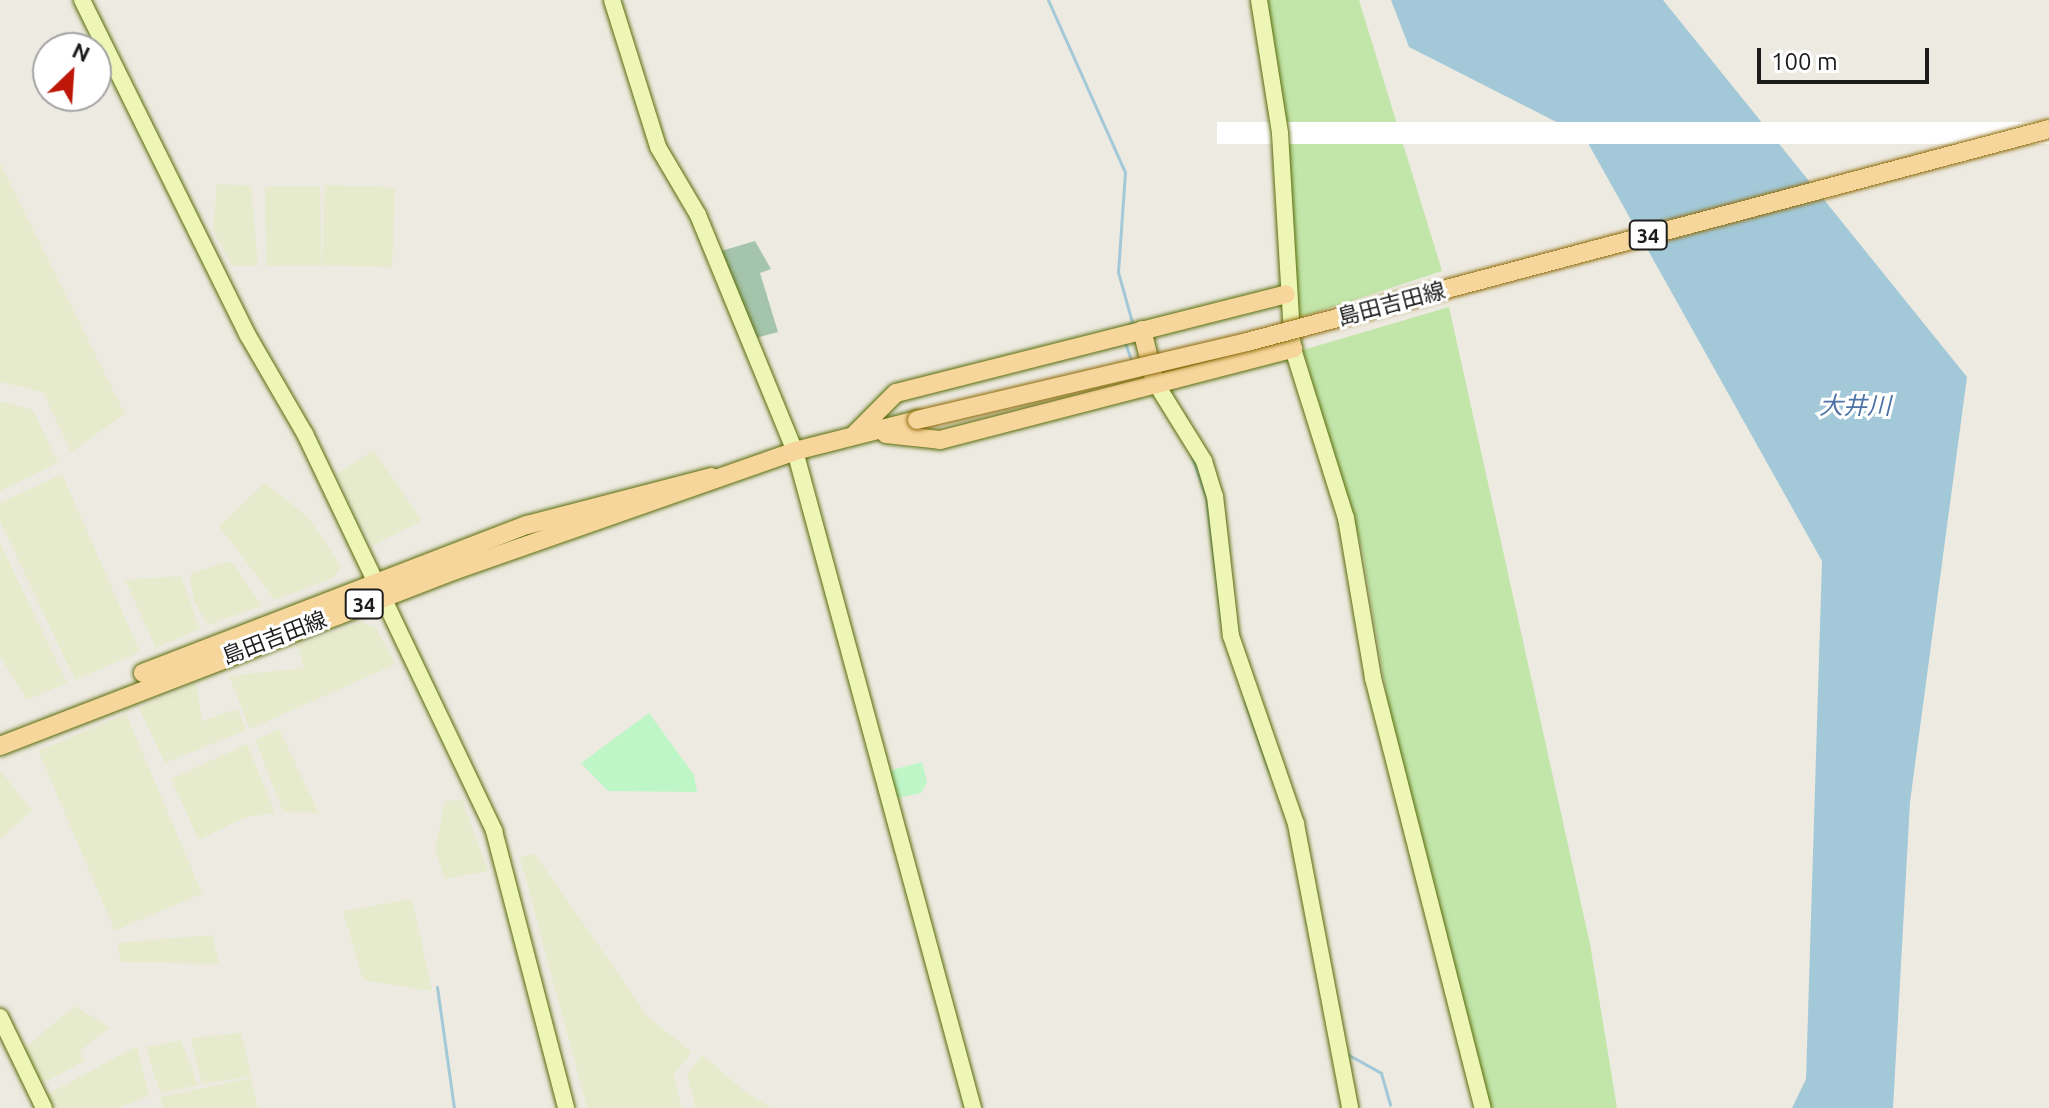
<!DOCTYPE html>
<meta charset="utf-8">
<style>
body{margin:0}
#map{position:relative;width:2049px;height:1108px;overflow:hidden;background:#edeae1;font-family:Ubuntu,"Noto Sans JP",sans-serif}
div>[style]{position:absolute}
.farmland>*{inset:0;background:#e7ebcd;transform-origin:0 0}
.grass>*{inset:0;background:#c2e5a9}
.cemetery>*{inset:0;background:#a4c4ab}
.park>*{inset:0;background:#bff6c7}
.water>*{inset:0;background:#a3c9d9}
.pier>*{inset:0;background:#fff;transform-origin:0 0}
.stream>*{height:3px;margin:-1.5px;padding:0 1.5px;transform-origin:1.5px;border-radius:1.5px;background:#a3c9d9}
.roads{filter:drop-shadow(0 0 2px #5a6c09) drop-shadow(0 0 2px #5a6c09)}
.secondary>*{height:16px;margin:-8px;padding:0 8px;transform-origin:8px;border-radius:8px;background:#eef6b6}
.primary>*{height:18px;margin:-9px;padding:0 9px;transform-origin:9px;border-radius:9px;background:#f7d69c}
.bridges{filter:drop-shadow(0 0 2px #8d6a06) drop-shadow(0 0 2px #8d6a06)}
.primary-bridge>*{height:18px;margin:-9px;padding:0 9px;transform-origin:9px;border-radius:9px;background:#f7d69c}
span{translate:-50% -50%;white-space:nowrap;text-align:center;line-height:1.15;-webkit-text-stroke:6px #fff;paint-order:stroke}
.shield-label span{padding:2px 6px;background:#fff;border:2px solid;border-radius:6px;-webkit-text-stroke-width:0}
.shield-label{font-size:20px;color:#1c1c1c;font-weight:700}
.street-label{font-size:22px;color:#1c1c1c}
.water-label{font-size:24px;color:#4d73a6;font-style:italic}
.north{position:absolute;left:32px;top:32px;width:80px;height:80px;box-sizing:border-box;background:#fff;border:2px solid #a4a4a4;border-radius:50%;rotate:25deg;font-size:22px;font-weight:700;line-height:32px;text-align:center;color:#1c1c1c}
.north::after{content:'';display:block;margin:auto;width:28px;height:36px;background:#be1609;clip-path:polygon(50% 0,100% 100%,50% 72%,0 100%)}
.scale{position:absolute;left:1757px;top:48px;width:172px;height:36px;box-sizing:border-box;border:4px solid #1c1c1c;border-top:0;padding-left:10px;font-size:24px;line-height:28px;white-space:nowrap;color:#1c1c1c;-webkit-text-stroke:6px #fff;paint-order:stroke}
</style>
<div id="map">
<div class="farmland">
<div style="clip-path:polygon(0 163px,125px 414px,71px 452px,43px 392px,0 382px)"></div>
<div style="clip-path:polygon(217px 184px,251px 186px,258px 266px,232px 266px,213px 230px)"></div>
<div style="left:325px;top:185px;width:70px;height:80px;rotate:2deg"></div>
<div style="left:320px;top:186px;width:79px;height:55px;rotate:89deg"></div>
<div style="clip-path:polygon(0 401px,33px 410px,58px 463px,0 491px)"></div>
<div style="clip-path:polygon(374px 450px,422px 521px,372px 546px,336px 474px)"></div>
<div style="clip-path:polygon(62px 474px,140px 652px,75px 680px,0 521px,0 503px)"></div>
<div style="clip-path:polygon(265px 483px,308px 517px,341px 566px,335px 577px,275px 600px,219px 526px)"></div>
<div style="clip-path:polygon(0 543px,67px 683px,27px 700px,0 656px)"></div>
<div style="clip-path:polygon(231px 561px,262px 606px,208px 625px,194px 601px,190px 574px)"></div>
<div style="clip-path:polygon(181px 576px,200px 629px,156px 648px,125px 580px)"></div>
<div style="clip-path:polygon(362px 622px,376px 628px,396px 664px,250px 729px,229px 676px,304px 668px,297px 645px)"></div>
<div style="clip-path:polygon(196px 683px,202px 721px,237px 709px,246px 730px,165px 763px,139px 708px)"></div>
<div style="left:126px;top:714px;width:195px;height:95px;rotate:67deg"></div>
<div style="clip-path:polygon(279px 729px,319px 813px,283px 811px,255px 740px)"></div>
<div style="clip-path:polygon(247px 744px,275px 813px,246px 817px,199px 840px,171px 779px)"></div>
<div style="clip-path:polygon(0 770px,32px 810px,0 840px)"></div>
<div style="clip-path:polygon(462px 800px,488px 871px,445px 879px,435px 850px,445px 801px)"></div>
<div style="clip-path:polygon(535px 854px,649px 1018px,692px 1052px,674px 1075px,682px 1108px,587px 1108px,520px 857px)"></div>
<div style="clip-path:polygon(412px 899px,432px 991px,363px 980px,343px 911px)"></div>
<div style="clip-path:polygon(212px 935px,219px 964px,121px 962px,117px 943px)"></div>
<div style="clip-path:polygon(74px 1006px,110px 1027px,79px 1052px,85px 1061px,41px 1084px,24px 1049px)"></div>
<div style="clip-path:polygon(241px 1033px,251px 1076px,202px 1084px,191px 1038px)"></div>
<div style="clip-path:polygon(181px 1040px,198px 1085px,160px 1093px,146px 1047px)"></div>
<div style="clip-path:polygon(137px 1046px,149px 1096px,117px 1108px,52px 1108px,46px 1095px)"></div>
<div style="clip-path:polygon(703px 1055px,745px 1092px,772px 1108px,695px 1108px,687px 1074px)"></div>
<div style="clip-path:polygon(251px 1078px,258px 1108px,163px 1108px,160px 1097px)"></div>
</div>
<div class="grass">
<div style="clip-path:polygon(1263px 0,1359px 0,1442px 271px,1299px 318px)"></div>
<div style="clip-path:polygon(1449px 307px,1590px 944px,1617px 1108px,1487px 1108px,1394px 738px,1362px 548px,1303px 350px)"></div>
</div>
<div class="cemetery">
<div style="clip-path:polygon(755px 241px,771px 269px,760px 273px,778px 332px,756px 338px,721px 251px)"></div>
</div>
<div class="park">
<div style="clip-path:polygon(649px 713px,694px 775px,697px 792px,608px 791px,581px 763px)"></div>
<div style="clip-path:polygon(922px 762px,927px 782px,921px 793px,897px 798px,888px 771px)"></div>
</div>
<div class="water">
<div style="clip-path:polygon(1391px 0,1663px 0,1967px 377px,1910px 802px,1893px 1108px,1792px 1108px,1806px 1079px,1822px 561px,1584px 136px,1409px 47px)"></div>
</div>
<div class="pier">
<div style="left:2049px;top:122px;width:22px;height:832px;rotate:90deg"></div>
</div>
<div class="stream">
<div style="left:1048px;top:0;width:188px;rotate:65.9deg"></div>
<div style="left:1125px;top:172px;width:100px;rotate:94deg"></div>
<div style="left:1118px;top:272px;width:52px;rotate:74.4deg"></div>
<div style="left:1132px;top:322px;width:7px;rotate:146deg"></div>
<div style="left:1125px;top:343px;width:20px;rotate:70deg"></div>
<div style="left:1191px;top:454px;width:46px;rotate:70.8deg"></div>
<div style="left:1206px;top:497px;width:130px;rotate:82.9deg"></div>
<div style="left:1245px;top:702px;width:73px;rotate:70.8deg"></div>
<div style="left:437px;top:987px;width:122px;rotate:82deg"></div>
<div style="left:1347px;top:1054px;width:39px;rotate:29deg"></div>
<div style="left:1381px;top:1073px;width:33px;rotate:74deg"></div>
</div>
<div class="roads">
<div class="secondary">
<div style="left:82px;top:0;width:373px;rotate:63.7deg"></div>
<div style="left:247px;top:334px;width:116px;rotate:59.9deg"></div>
<div style="left:305px;top:434px;width:440px;rotate:64.5deg"></div>
<div style="left:494px;top:831px;width:286px;rotate:75.4deg"></div>
<div style="left:612px;top:0;width:154px;rotate:72.6deg"></div>
<div style="left:658px;top:147px;width:79px;rotate:59.5deg"></div>
<div style="left:698px;top:215px;width:255px;rotate:67.7deg"></div>
<div style="left:795px;top:451px;width:681px;rotate:74.84deg"></div>
<div style="left:1259px;top:0;width:135px;rotate:81deg"></div>
<div style="left:1280px;top:133px;width:216px;rotate:86.6deg"></div>
<div style="left:1293px;top:349px;width:177px;rotate:72.6deg"></div>
<div style="left:1346px;top:518px;width:162px;rotate:80.4deg"></div>
<div style="left:1373px;top:678px;width:444px;rotate:75.7deg"></div>
<div style="left:1155px;top:382px;width:93px;rotate:58.2deg"></div>
<div style="left:1204px;top:461px;width:37px;rotate:73deg"></div>
<div style="left:1215px;top:496px;width:141px;rotate:83.5deg"></div>
<div style="left:1231px;top:636px;width:199px;rotate:70.9deg"></div>
<div style="left:1296px;top:824px;width:289px;rotate:79.2deg"></div>
<div style="left:0;top:1017px;width:101px;rotate:64.2deg"></div>
</div>
<div class="primary">
<div style="left:1142px;top:330px;width:49px;rotate:76deg"></div>
<div style="left:855px;top:434px;width:58px;rotate:-45deg"></div>
<div style="left:896px;top:393px;width:402px;rotate:-14.2deg"></div>
<div style="left:886px;top:434px;width:54px;rotate:6.3deg"></div>
<div style="left:940px;top:440px;width:365px;rotate:-14.5deg"></div>
<div style="left:143px;top:673px;width:412px;rotate:-21.1deg"></div>
<div style="left:527px;top:525px;width:190px;rotate:-14.6deg"></div>
<div style="left:0;top:746px;width:489px;rotate:-21.1deg"></div>
<div style="left:456px;top:570px;width:359px;rotate:-19.3deg"></div>
<div style="left:795px;top:451px;width:126px;rotate:-14.3deg"></div>
</div>
</div>
<div class="bridges">
<div class="primary-bridge">
<div style="left:917px;top:420px;width:339px;rotate:-13.3deg"></div>
<div style="left:1247px;top:342px;width:830px;rotate:-14.87deg"></div>
</div>
</div>
<div class="shield-label">
<span style="left:1648px;top:235px">34</span>
<span style="left:364px;top:604px">34</span>
</div>
<div class="street-label">
<span style="left:1391px;top:303px;rotate:-15deg">島田吉田線</span>
<span style="left:274px;top:637px;rotate:-21deg">島田吉田線</span>
</div>
<div class="water-label">
<span style="left:1855px;top:406px">大井川</span>
</div>
<div class="north">N</div>
<div class="scale">100 m</div>
</div>
